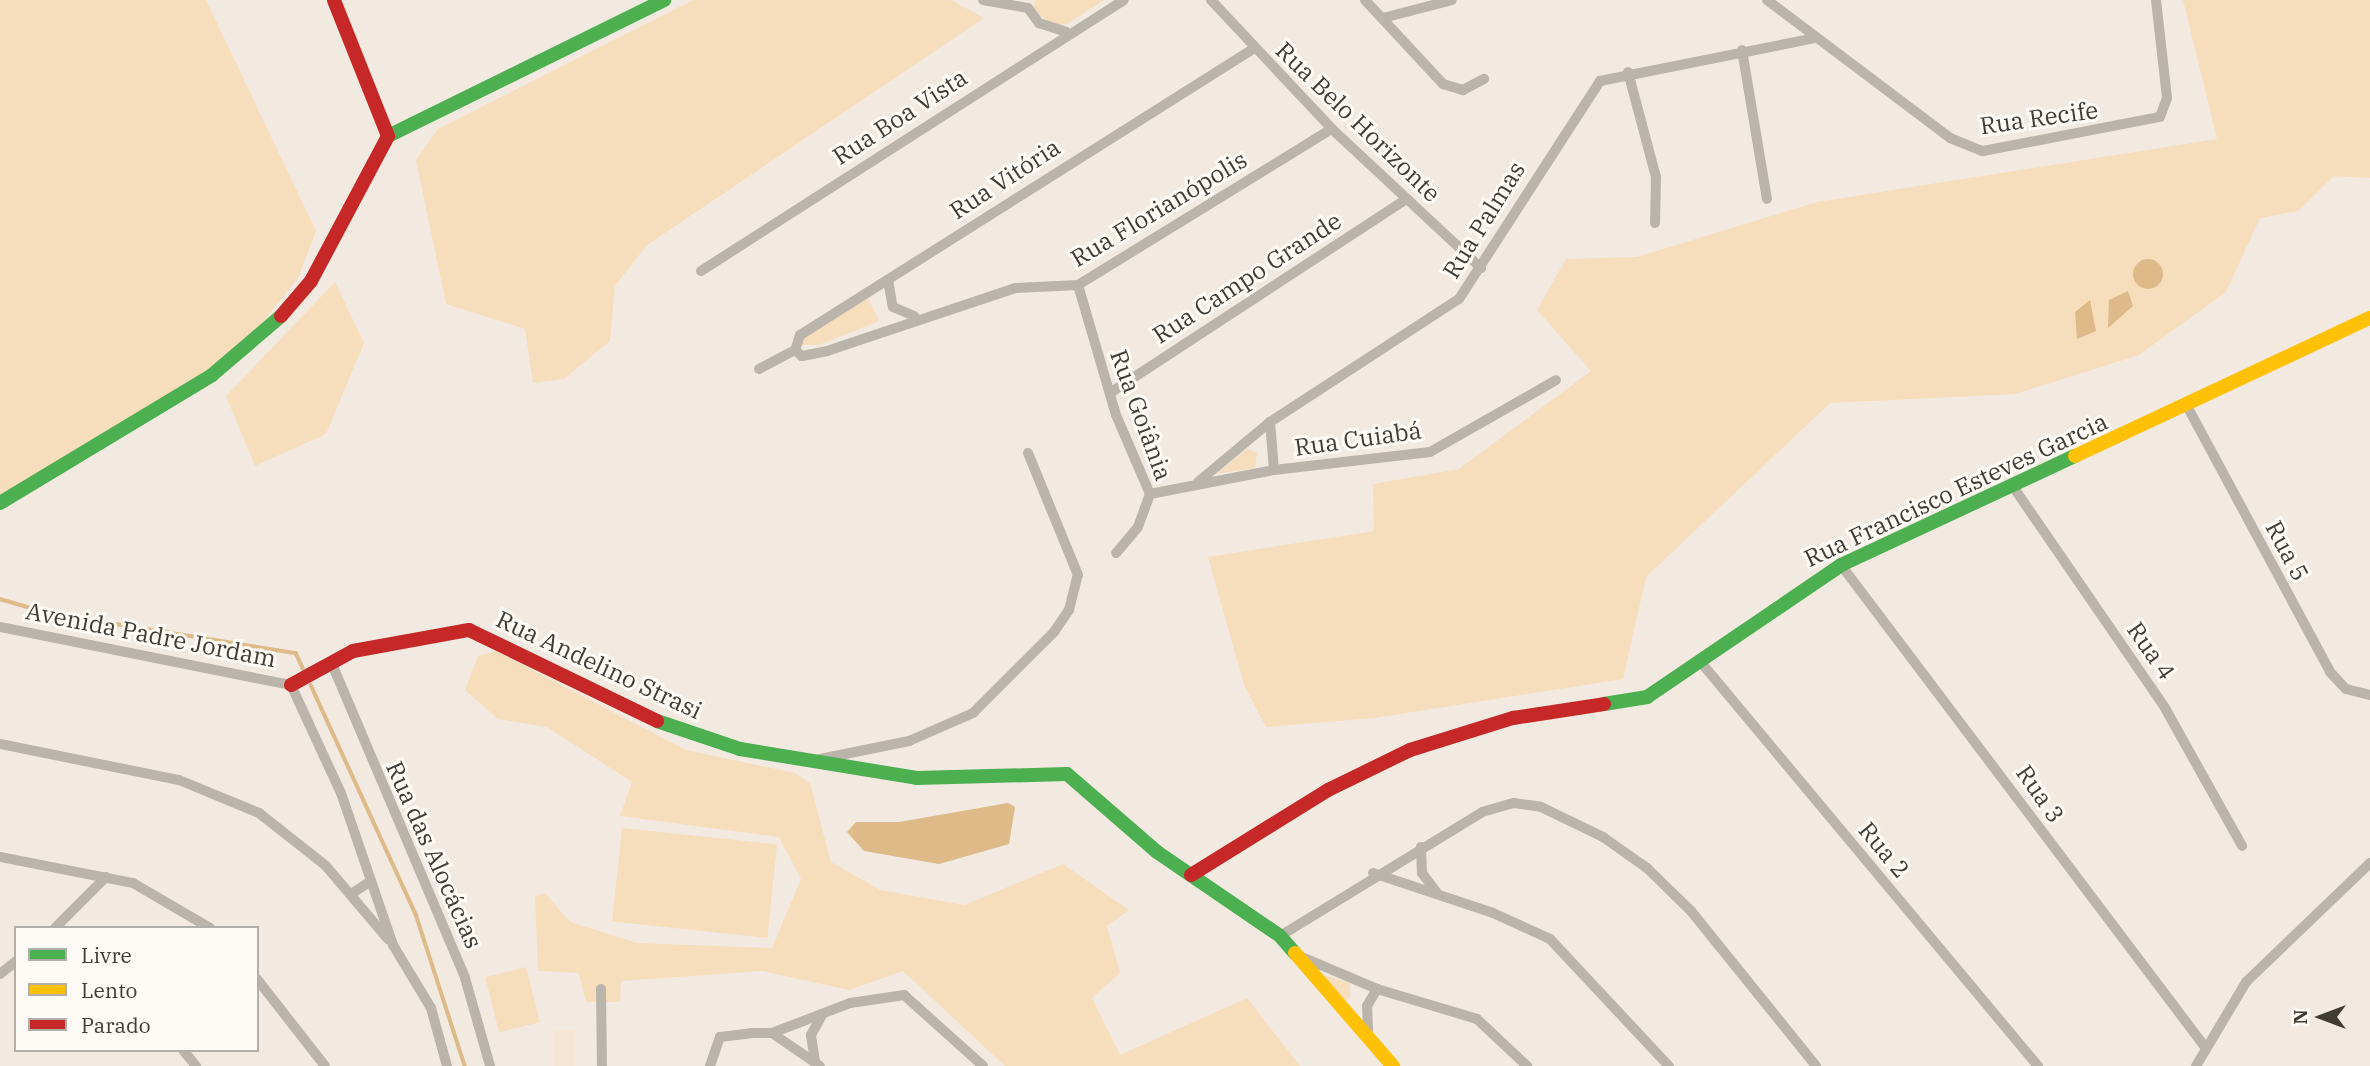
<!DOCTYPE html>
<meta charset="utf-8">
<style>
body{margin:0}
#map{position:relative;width:2370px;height:1066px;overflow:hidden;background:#f2eae0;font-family:"IBM Plex Serif",serif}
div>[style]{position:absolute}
.built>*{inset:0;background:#f5e6d4;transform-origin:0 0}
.green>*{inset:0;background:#f6ddbc;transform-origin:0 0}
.water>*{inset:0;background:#ddba88}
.round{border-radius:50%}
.stream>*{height:3.5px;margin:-1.75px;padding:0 1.75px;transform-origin:1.75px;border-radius:1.75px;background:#ddba88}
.street>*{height:10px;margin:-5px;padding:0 5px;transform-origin:5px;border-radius:5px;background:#bbb4aa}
.fast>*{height:14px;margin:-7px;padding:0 7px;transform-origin:7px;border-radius:7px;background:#4caf50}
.slow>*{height:14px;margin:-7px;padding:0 7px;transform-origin:7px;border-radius:7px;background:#ffc107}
.jam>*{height:14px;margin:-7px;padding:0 7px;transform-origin:7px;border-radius:7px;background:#c62828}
span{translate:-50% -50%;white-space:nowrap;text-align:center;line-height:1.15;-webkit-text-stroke:6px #fefbf7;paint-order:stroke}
.street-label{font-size:24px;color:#413c34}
.legend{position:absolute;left:14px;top:926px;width:245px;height:126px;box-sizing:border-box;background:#fefbf7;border:2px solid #b2afa9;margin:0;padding:9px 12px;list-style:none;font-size:21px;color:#413c34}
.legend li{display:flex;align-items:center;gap:14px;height:35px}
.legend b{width:35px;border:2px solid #b2afa9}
.north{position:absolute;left:2286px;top:982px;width:70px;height:70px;-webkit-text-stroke:5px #fefbf7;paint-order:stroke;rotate:270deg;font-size:19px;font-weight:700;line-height:28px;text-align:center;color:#413c34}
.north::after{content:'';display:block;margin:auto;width:24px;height:32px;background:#413c34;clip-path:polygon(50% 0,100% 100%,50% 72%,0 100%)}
</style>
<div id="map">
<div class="built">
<div style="left:553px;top:1030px;width:22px;height:36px"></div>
</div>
<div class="green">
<div style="clip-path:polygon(0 0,206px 0,316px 231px,298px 278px,237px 355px,18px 492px,0 495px)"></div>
<div style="clip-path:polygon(693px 0,951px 0,984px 18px,647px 245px,615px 286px,610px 341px,564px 379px,533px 383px,525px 329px,446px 304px,416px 160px,438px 129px)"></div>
<div style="clip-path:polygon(1035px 0,1104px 0,1067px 24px,1051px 25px,1034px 9px)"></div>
<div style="clip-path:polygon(2183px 0,2370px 0,2370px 178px,2334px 176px,2298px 211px,2260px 218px,2226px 292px,2139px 355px,2015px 394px,1830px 403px,1646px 577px,1623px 679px,1374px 718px,1266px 727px,1244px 685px,1208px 557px,1374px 531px,1373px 484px,1459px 469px,1591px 371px,1537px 310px,1566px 259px,1637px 257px,1817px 202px,2217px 139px)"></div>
<div style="clip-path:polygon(335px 282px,364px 343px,326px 434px,255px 466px,226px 396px)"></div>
<div style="clip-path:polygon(868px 298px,879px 321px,819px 345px,801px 345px,800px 339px)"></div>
<div style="clip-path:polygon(1247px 449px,1257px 452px,1255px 468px,1216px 474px)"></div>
<div style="clip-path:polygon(496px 651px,686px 750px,795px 773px,810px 783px,831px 862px,880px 890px,964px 905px,1063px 864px,1129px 910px,1107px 926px,1120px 973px,1092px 998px,1120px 1055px,1247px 998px,1300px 1066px,1005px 1066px,903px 971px,849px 990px,762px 971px,621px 981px,620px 1002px,586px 1002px,579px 973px,538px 971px,535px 896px,545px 893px,570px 922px,637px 943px,772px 948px,801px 879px,779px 837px,620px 816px,632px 782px,547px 727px,498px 719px,465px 690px,478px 656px)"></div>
<div style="left:622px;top:828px;width:156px;height:94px;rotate:6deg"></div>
<div style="left:526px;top:967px;width:57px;height:42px;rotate:76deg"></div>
<div style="clip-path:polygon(1320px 974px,1350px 983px,1350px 996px,1344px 1002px)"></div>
</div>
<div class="water">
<div class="round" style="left:2133px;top:259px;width:30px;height:30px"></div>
<div style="clip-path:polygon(2128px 291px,2133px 306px,2108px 328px,2109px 300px)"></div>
<div style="clip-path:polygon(2090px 300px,2096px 331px,2077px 339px,2075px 312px)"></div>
<div style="clip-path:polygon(1008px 803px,1015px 807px,1009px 844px,939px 864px,864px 851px,847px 832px,856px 822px,899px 822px)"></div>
</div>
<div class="stream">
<div style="left:0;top:599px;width:50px;rotate:16.3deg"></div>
<div style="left:48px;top:613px;width:251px;rotate:9.2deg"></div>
<div style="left:296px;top:653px;width:17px;rotate:65deg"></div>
<div style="left:311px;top:685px;width:252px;rotate:65.4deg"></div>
<div style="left:416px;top:914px;width:160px;rotate:72.1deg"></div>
</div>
<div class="street">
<div style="left:983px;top:0;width:46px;rotate:10.1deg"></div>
<div style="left:1211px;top:0;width:177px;rotate:46.8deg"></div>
<div style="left:1332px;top:129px;width:204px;rotate:43deg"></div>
<div style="left:1365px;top:0;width:115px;rotate:47.1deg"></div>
<div style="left:1443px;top:84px;width:21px;rotate:17deg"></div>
<div style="left:1463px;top:90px;width:24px;rotate:-28deg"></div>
<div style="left:1767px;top:0;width:229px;rotate:37deg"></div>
<div style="left:1950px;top:138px;width:35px;rotate:22deg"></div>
<div style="left:1983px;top:151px;width:180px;rotate:-10.9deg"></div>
<div style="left:2160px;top:117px;width:20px;rotate:-70deg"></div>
<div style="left:2167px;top:98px;width:99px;rotate:-96.4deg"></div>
<div style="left:1028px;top:8px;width:19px;rotate:54deg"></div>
<div style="left:1039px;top:23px;width:29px;rotate:18deg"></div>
<div style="left:1383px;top:18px;width:71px;rotate:-14.6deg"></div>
<div style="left:1253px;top:49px;width:536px;rotate:147.73deg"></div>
<div style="left:800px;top:335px;width:16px;rotate:108deg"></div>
<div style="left:795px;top:350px;width:9px;rotate:41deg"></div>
<div style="left:802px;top:356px;width:25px;rotate:-11deg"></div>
<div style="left:827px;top:351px;width:198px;rotate:-18.5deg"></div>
<div style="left:1015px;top:288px;width:63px;rotate:-2.7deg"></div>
<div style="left:1078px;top:285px;width:298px;rotate:-31.6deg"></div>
<div style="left:1742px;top:50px;width:151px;rotate:80.5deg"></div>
<div style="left:1628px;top:72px;width:109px;rotate:75.1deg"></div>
<div style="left:1656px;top:177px;width:46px;rotate:91.2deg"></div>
<div style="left:701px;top:271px;width:502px;rotate:-32.65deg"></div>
<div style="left:888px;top:280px;width:27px;rotate:80deg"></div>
<div style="left:893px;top:307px;width:23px;rotate:23deg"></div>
<div style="left:1078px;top:285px;width:135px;rotate:73.7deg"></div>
<div style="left:1116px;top:415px;width:86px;rotate:66.7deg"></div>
<div style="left:1150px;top:494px;width:35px;rotate:110deg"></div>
<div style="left:1138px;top:527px;width:34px;rotate:130deg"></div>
<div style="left:759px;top:369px;width:41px;rotate:-27.8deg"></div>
<div style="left:1110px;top:393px;width:355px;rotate:-33.2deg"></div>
<div style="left:2187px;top:406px;width:302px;rotate:61.7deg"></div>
<div style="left:2330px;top:672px;width:23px;rotate:47deg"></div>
<div style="left:2346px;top:689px;width:25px;rotate:14deg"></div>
<div style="left:1270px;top:422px;width:48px;rotate:85.2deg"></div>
<div style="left:1198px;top:482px;width:94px;rotate:-39.8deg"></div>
<div style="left:1270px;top:422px;width:225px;rotate:-33.1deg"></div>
<div style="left:1459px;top:299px;width:260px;rotate:-57.1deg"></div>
<div style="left:1600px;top:81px;width:219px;rotate:-11.3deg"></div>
<div style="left:2014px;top:488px;width:267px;rotate:55.5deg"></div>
<div style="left:2165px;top:708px;width:158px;rotate:60.8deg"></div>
<div style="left:1150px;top:494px;width:126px;rotate:-11deg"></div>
<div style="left:1274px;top:470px;width:157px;rotate:-6.6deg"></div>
<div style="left:1430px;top:452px;width:145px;rotate:-29.7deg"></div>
<div style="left:1841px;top:565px;width:604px;rotate:52.94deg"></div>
<div style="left:0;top:627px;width:297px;rotate:11.3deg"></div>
<div style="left:291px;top:685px;width:119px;rotate:65.2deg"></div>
<div style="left:341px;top:793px;width:161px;rotate:71.1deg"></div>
<div style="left:393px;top:945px;width:74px;rotate:58.9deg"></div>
<div style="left:431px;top:1008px;width:60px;rotate:74.6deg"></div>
<div style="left:1699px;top:660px;width:529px;rotate:50.14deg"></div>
<div style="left:332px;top:664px;width:341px;rotate:67deg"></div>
<div style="left:465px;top:978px;width:91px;rotate:74.1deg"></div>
<div style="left:0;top:744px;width:183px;rotate:11.4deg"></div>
<div style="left:179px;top:780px;width:87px;rotate:22.4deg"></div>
<div style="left:259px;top:813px;width:85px;rotate:38.3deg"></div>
<div style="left:326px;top:866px;width:96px;rotate:49.7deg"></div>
<div style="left:820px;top:759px;width:91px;rotate:-11.4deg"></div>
<div style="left:909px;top:741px;width:70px;rotate:-23.6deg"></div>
<div style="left:973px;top:713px;width:115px;rotate:-45deg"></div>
<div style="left:1054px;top:632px;width:27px;rotate:-56deg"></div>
<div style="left:1069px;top:610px;width:36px;rotate:-76deg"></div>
<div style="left:1078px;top:575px;width:132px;rotate:-112.3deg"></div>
<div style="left:1421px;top:847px;width:26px;rotate:88deg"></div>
<div style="left:1422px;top:873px;width:26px;rotate:53deg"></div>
<div style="left:0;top:857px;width:136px;rotate:11.1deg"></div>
<div style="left:133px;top:883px;width:89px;rotate:30.3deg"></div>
<div style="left:1373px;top:873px;width:126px;rotate:18.4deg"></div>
<div style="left:1493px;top:913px;width:63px;rotate:24.5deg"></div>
<div style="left:1550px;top:939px;width:174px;rotate:46.9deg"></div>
<div style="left:351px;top:894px;width:24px;rotate:-33deg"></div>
<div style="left:55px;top:928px;width:72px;rotate:-45deg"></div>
<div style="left:1280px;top:936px;width:237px;rotate:-31.5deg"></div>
<div style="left:1482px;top:812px;width:33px;rotate:-16deg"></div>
<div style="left:1514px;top:803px;width:27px;rotate:8deg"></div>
<div style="left:1541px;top:807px;width:69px;rotate:25.8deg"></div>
<div style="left:1603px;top:837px;width:54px;rotate:35.2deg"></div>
<div style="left:1647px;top:868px;width:62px;rotate:44.3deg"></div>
<div style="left:1691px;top:911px;width:199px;rotate:51.1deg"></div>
<div style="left:1302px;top:957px;width:82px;rotate:23.1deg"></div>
<div style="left:1377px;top:989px;width:104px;rotate:16.7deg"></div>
<div style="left:1477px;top:1019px;width:69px;rotate:43.2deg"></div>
<div style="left:0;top:974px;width:21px;rotate:-39deg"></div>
<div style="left:257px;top:979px;width:110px;rotate:52deg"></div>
<div style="left:601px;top:989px;width:77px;rotate:89.3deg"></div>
<div style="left:1368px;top:1031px;width:25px;rotate:-92deg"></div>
<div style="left:1367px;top:1006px;width:20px;rotate:-60deg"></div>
<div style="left:772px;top:1033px;width:84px;rotate:-21deg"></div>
<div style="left:850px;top:1003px;width:55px;rotate:-8.4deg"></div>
<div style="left:904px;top:995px;width:106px;rotate:41.9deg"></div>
<div style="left:183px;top:1050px;width:21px;rotate:51deg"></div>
<div style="left:815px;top:1061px;width:26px;rotate:-99deg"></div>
<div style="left:811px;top:1035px;width:21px;rotate:-61deg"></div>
<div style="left:710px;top:1066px;width:31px;rotate:-71deg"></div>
<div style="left:720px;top:1037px;width:31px;rotate:-7deg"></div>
<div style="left:751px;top:1033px;width:21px"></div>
<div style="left:772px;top:1033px;width:58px;rotate:34.5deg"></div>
<div style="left:2196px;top:1066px;width:98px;rotate:-59.2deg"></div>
<div style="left:2246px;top:982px;width:172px;rotate:-43.8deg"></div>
</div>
<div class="fast">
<div style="left:388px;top:136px;width:308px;rotate:-26.2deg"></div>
<div style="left:0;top:503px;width:248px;rotate:-31.1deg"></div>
<div style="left:212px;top:375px;width:91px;rotate:-40.5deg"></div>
<div style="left:1604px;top:704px;width:44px;rotate:-9.2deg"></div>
<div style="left:1647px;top:697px;width:235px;rotate:-34.2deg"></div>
<div style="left:1841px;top:565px;width:258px;rotate:-25deg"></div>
<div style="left:657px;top:721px;width:88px;rotate:18.6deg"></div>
<div style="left:740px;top:749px;width:179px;rotate:9.3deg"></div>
<div style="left:917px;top:778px;width:150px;rotate:-1.5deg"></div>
<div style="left:1067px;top:774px;width:119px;rotate:40.9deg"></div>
<div style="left:1157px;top:852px;width:149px;rotate:34.3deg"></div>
<div style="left:1280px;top:936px;width:23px;rotate:49deg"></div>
</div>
<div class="slow">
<div style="left:2075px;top:456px;width:326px;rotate:-25.1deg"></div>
<div style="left:1295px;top:953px;width:150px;rotate:49.1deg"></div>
</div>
<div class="jam">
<div style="left:281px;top:316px;width:46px;rotate:-49.4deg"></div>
<div style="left:311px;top:281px;width:164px;rotate:-62deg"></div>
<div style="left:388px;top:136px;width:146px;rotate:-111.7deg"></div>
<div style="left:291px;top:685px;width:71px;rotate:-28.7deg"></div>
<div style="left:353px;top:651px;width:118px;rotate:-10.3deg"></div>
<div style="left:469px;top:630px;width:209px;rotate:25.8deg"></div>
<div style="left:1191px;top:875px;width:161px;rotate:-31.8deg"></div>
<div style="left:1328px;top:790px;width:91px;rotate:-26deg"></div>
<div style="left:1410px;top:750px;width:108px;rotate:-17.3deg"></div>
<div style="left:1513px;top:718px;width:92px;rotate:-8.7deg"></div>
</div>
<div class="street-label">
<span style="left:900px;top:117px;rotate:-33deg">Rua Boa Vista</span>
<span style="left:2039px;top:118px;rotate:-8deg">Rua Recife</span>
<span style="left:1358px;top:122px;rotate:44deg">Rua Belo Horizonte</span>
<span style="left:1005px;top:179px;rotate:-33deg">Rua Vitória</span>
<span style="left:1159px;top:209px;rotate:-31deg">Rua Florianópolis</span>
<span style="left:1484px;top:220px;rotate:-58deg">Rua Palmas</span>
<span style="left:1247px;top:278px;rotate:-33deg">Rua Campo Grande</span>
<span style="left:1141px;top:415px;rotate:70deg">Rua Goiânia</span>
<span style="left:1358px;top:439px;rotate:-8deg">Rua Cuiabá</span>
<span style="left:1956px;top:490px;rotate:-25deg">Rua Francisco Esteves Garcia</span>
<span style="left:2287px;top:551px;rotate:62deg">Rua 5</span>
<span style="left:151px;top:635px;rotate:11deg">Avenida Padre Jordam</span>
<span style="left:2151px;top:651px;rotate:55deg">Rua 4</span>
<span style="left:599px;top:665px;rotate:25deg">Rua Andelino Strasi</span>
<span style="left:2040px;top:794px;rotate:55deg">Rua 3</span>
<span style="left:1884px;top:850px;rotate:50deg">Rua 2</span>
<span style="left:434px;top:855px;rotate:66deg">Rua das Alocácias</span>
</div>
<ul class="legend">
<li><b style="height:9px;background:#4caf50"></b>Livre</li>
<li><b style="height:9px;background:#ffc107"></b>Lento</li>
<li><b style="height:9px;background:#c62828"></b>Parado</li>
</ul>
<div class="north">N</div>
</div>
